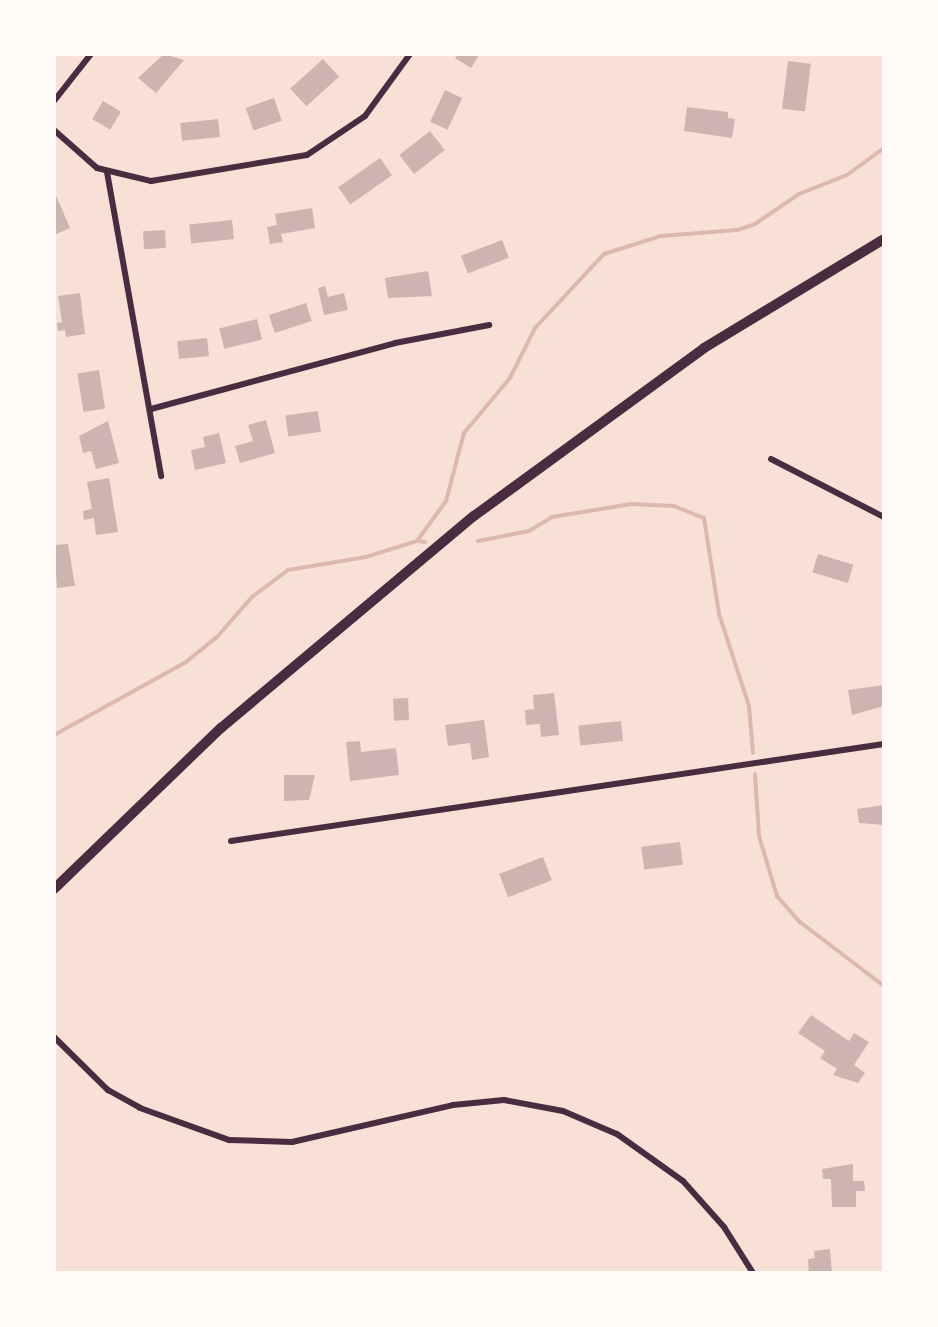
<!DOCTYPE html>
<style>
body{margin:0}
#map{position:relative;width:938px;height:1327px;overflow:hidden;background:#f7e1d7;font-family:"Alegreya Sans",sans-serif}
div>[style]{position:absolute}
.stream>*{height:4px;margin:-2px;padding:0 2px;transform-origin:2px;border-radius:2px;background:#dcb8b0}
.building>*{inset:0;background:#ccb4b1;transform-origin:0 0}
.minor>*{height:6px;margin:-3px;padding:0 3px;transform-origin:3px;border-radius:3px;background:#4a2c40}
.primary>*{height:10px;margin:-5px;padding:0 5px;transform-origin:5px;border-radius:5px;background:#4a2c40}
span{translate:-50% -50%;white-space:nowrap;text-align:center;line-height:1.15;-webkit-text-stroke:8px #fffaf5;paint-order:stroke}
.frame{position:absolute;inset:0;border:56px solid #fffaf5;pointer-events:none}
</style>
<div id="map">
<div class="stream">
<div style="left:417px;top:541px;width:8px;rotate:7deg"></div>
<div style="left:478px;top:541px;width:52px;rotate:-11.1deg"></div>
<div style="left:529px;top:531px;width:27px;rotate:-31deg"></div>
<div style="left:552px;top:517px;width:80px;rotate:-9.3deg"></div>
<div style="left:631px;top:504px;width:43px;rotate:2.7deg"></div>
<div style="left:674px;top:506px;width:32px;rotate:22deg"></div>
<div style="left:704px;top:518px;width:97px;rotate:81.1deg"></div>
<div style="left:719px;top:614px;width:97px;rotate:71.9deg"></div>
<div style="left:749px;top:706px;width:47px;rotate:85.1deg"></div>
<div style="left:54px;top:735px;width:151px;rotate:-28.9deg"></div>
<div style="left:186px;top:662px;width:40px;rotate:-39deg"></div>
<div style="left:217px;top:637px;width:53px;rotate:-48.8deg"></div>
<div style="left:252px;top:597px;width:45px;rotate:-36.9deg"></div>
<div style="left:288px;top:570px;width:79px;rotate:-9.5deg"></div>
<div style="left:366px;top:557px;width:53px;rotate:-17.4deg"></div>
<div style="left:417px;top:541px;width:49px;rotate:-54.1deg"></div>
<div style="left:446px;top:501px;width:70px;rotate:-75.2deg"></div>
<div style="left:464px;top:433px;width:72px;rotate:-50.1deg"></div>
<div style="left:510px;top:378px;width:56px;rotate:-63.4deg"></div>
<div style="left:535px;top:328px;width:101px;rotate:-47deg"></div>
<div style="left:604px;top:254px;width:60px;rotate:-17.5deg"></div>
<div style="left:661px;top:236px;width:76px;rotate:-4.5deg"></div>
<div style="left:737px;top:230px;width:19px;rotate:-18deg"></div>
<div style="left:755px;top:224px;width:53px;rotate:-34.3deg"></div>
<div style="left:799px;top:194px;width:52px;rotate:-21.6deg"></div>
<div style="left:847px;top:175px;width:46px;rotate:-36.1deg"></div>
<div style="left:755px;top:774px;width:62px;rotate:86.3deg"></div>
<div style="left:759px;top:836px;width:63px;rotate:73.3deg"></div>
<div style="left:777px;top:896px;width:35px;rotate:49deg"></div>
<div style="left:800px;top:922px;width:106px;rotate:37.3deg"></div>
</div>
<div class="building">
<div style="clip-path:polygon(164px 54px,184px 60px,156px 93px,138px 78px)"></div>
<div style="clip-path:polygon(458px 54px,480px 54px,471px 68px,455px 58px)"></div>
<div style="left:323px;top:59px;width:24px;height:44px;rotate:48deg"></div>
<div style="left:788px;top:61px;width:23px;height:48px;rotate:7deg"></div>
<div style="left:445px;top:90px;width:19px;height:35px;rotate:25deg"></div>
<div style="left:274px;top:98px;width:24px;height:30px;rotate:71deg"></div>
<div style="left:103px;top:101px;width:21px;height:21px;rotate:31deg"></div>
<div style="clip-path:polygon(687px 107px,728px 112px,728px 118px,735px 119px,732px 138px,684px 131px)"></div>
<div style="left:218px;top:119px;width:18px;height:38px;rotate:84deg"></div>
<div style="left:430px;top:131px;width:24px;height:39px;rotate:52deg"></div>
<div style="left:380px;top:158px;width:21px;height:51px;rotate:55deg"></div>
<div style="clip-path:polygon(54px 191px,70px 228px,54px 235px)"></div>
<div style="clip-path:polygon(312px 208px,315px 228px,281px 234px,283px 242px,270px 244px,267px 227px,277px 225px,275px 214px)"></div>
<div style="left:232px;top:220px;width:19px;height:43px;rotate:84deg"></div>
<div style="left:165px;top:230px;width:18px;height:22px;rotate:87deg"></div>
<div style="left:502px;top:240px;width:19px;height:44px;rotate:69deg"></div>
<div style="clip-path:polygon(428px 271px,432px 296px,388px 298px,385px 278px)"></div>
<div style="clip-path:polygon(325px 286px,328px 297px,344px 293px,348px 310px,324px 315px,318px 288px)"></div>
<div style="clip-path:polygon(80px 293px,85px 334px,66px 337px,65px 330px,58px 331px,57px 323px,62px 322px,58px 296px)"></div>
<div style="left:306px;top:303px;width:19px;height:39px;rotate:72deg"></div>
<div style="left:257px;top:319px;width:21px;height:39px;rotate:76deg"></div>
<div style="left:207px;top:338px;width:18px;height:30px;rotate:84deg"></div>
<div style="left:99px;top:370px;width:39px;height:22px;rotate:81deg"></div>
<div style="left:318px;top:411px;width:21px;height:33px;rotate:82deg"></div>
<div style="clip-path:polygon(266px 420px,275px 453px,240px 463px,235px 446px,253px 441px,248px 425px)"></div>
<div style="clip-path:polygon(108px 421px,119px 463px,96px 469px,91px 451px,83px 453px,79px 436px)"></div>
<div style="clip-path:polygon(219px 433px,226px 463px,195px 470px,191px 450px,205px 447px,203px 437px)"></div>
<div style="clip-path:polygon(109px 478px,118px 532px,96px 535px,94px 518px,84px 520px,83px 511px,92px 509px,87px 482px)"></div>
<div style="clip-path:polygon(68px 544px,75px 586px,57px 588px,54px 545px)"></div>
<div style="left:818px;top:554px;width:37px;height:19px;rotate:17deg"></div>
<div style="clip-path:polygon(884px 685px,884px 706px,852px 715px,848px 690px)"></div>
<div style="clip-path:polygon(554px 693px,559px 735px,541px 737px,540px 724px,526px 725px,525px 710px,534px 709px,533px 695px)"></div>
<div style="left:408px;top:698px;width:22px;height:15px;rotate:87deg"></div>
<div style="clip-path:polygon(484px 720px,489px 757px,472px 760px,470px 743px,448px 746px,445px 725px)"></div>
<div style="left:621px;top:721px;width:20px;height:43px;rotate:84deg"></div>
<div style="clip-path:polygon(360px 741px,361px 752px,396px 748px,399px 775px,350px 781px,346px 742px)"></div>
<div style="clip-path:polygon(284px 775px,315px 775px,309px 800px,284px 801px)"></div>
<div style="clip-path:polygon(884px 805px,884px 825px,859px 823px,857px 809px)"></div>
<div style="left:680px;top:842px;width:23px;height:39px;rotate:83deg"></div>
<div style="left:543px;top:857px;width:25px;height:47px;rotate:69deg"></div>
<div style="clip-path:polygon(811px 1015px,849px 1041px,854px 1033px,869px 1042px,854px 1065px,865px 1073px,858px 1083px,833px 1075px,837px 1069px,820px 1058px,825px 1051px,798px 1033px)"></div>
<div style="clip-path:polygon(853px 1164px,853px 1181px,864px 1181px,865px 1191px,856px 1191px,856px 1207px,832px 1207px,831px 1179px,823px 1179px,822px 1169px)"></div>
<div style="clip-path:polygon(830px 1249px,832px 1273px,809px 1273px,808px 1259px,815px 1258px,814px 1251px)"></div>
</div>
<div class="minor">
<div style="left:54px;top:101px;width:60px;rotate:-51.8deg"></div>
<div style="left:54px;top:130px;width:57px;rotate:41.5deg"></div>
<div style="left:97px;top:168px;width:56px;rotate:13.5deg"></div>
<div style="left:151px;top:181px;width:158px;rotate:-9.5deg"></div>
<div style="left:307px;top:155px;width:70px;rotate:-33.9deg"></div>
<div style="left:365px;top:116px;width:77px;rotate:-54deg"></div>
<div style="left:107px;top:172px;width:309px;rotate:79.9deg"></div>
<div style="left:151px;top:409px;width:253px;rotate:-15.1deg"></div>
<div style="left:395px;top:343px;width:96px;rotate:-10.8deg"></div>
<div style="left:771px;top:459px;width:127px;rotate:27.2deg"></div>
<div style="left:231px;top:841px;width:660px;rotate:-8.45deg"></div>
<div style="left:54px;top:1037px;width:76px;rotate:44.5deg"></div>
<div style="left:108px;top:1090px;width:37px;rotate:29deg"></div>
<div style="left:140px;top:1108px;width:95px;rotate:19.8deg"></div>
<div style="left:229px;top:1140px;width:63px;rotate:1.8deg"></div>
<div style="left:292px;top:1142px;width:165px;rotate:-12.9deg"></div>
<div style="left:453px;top:1105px;width:51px;rotate:-5.6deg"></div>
<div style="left:504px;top:1100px;width:60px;rotate:10.6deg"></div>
<div style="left:563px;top:1111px;width:59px;rotate:23.1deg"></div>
<div style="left:617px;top:1134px;width:81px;rotate:35.5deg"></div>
<div style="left:683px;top:1181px;width:62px;rotate:48.3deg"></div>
<div style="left:724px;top:1227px;width:54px;rotate:57.8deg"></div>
</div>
<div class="primary">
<div style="left:54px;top:889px;width:232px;rotate:-44deg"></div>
<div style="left:221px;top:728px;width:330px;rotate:-40deg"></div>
<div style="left:474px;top:516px;width:285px;rotate:-36.1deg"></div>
<div style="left:704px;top:348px;width:210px;rotate:-31.2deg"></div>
</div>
<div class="frame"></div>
</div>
